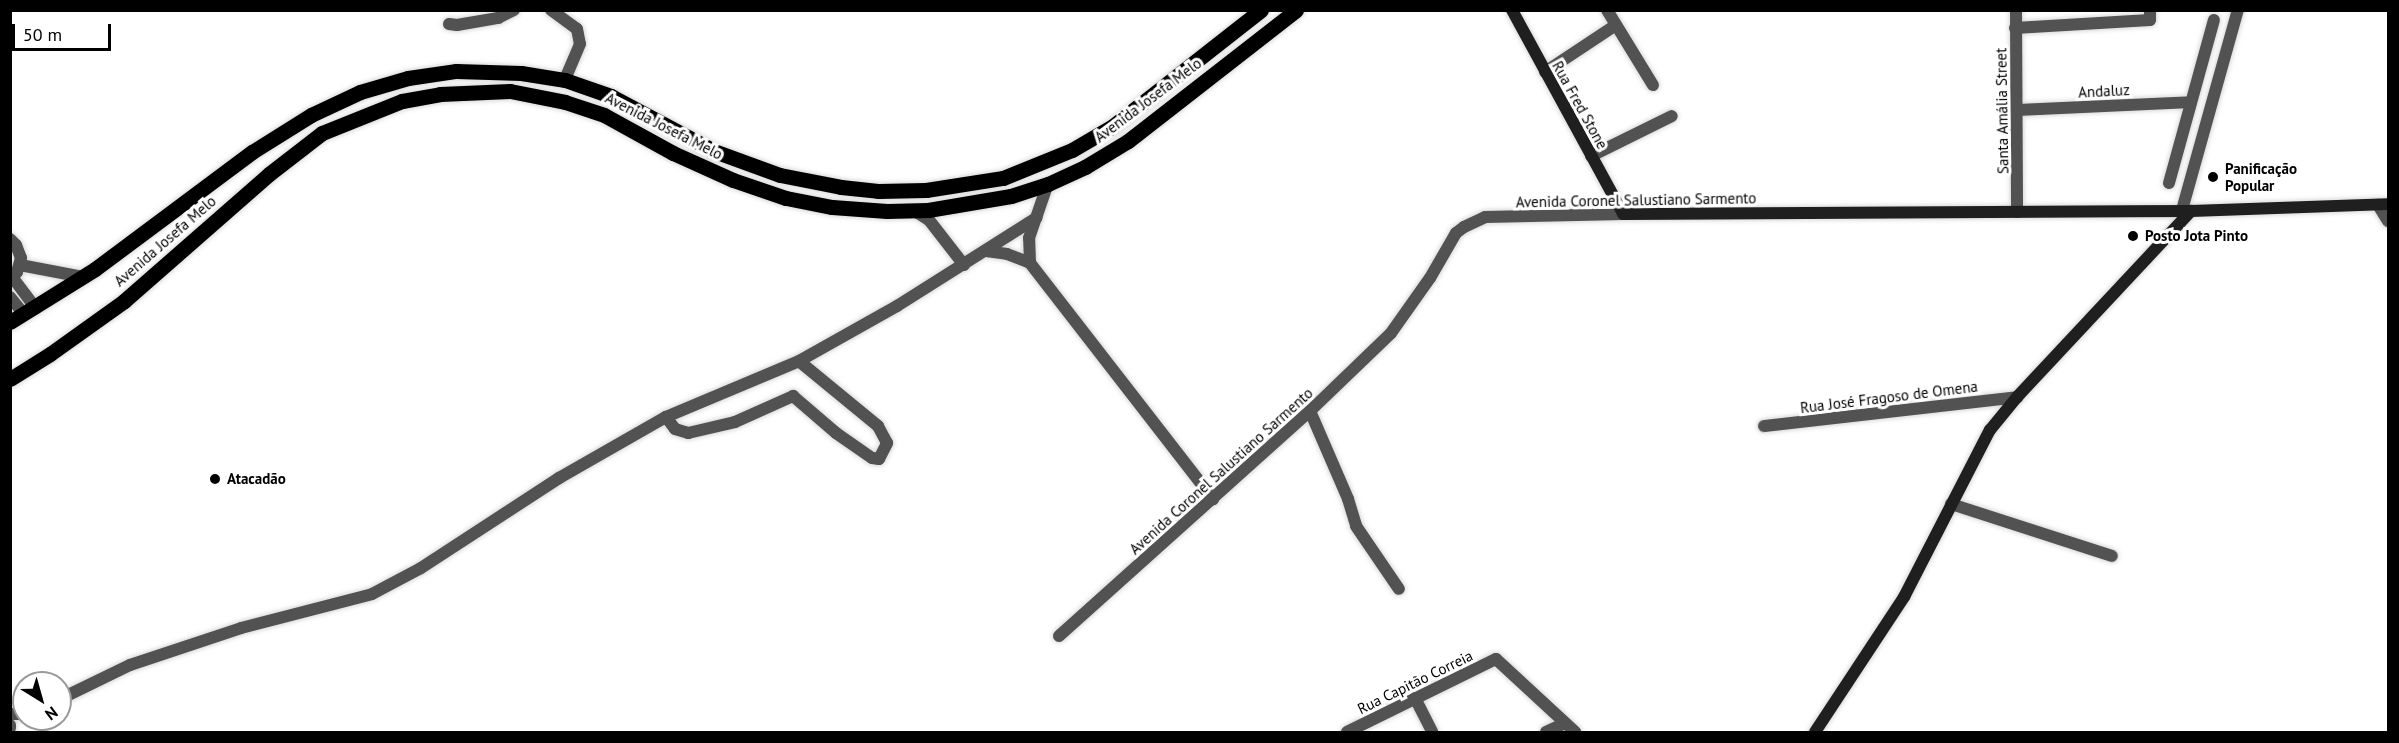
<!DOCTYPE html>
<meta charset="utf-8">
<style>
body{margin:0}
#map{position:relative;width:2399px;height:743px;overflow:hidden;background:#fff;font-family:"PT Sans",sans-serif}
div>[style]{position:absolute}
.roads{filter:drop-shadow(0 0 2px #dbdbdb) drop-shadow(0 0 2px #dbdbdb)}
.street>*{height:12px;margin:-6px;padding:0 6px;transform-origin:6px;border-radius:6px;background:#525252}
.secondary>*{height:12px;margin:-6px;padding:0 6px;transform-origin:6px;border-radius:6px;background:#1f1f1f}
.primary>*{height:15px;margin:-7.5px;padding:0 7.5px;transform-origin:7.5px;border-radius:7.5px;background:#000}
.dots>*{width:16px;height:16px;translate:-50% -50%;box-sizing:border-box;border:3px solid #fff;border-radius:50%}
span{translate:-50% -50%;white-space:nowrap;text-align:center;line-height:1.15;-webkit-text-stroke:6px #fff;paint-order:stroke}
.street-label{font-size:15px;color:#000}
.poi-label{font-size:15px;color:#000;font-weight:700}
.left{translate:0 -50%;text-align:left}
.frame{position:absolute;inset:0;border:12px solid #000;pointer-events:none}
.north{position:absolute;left:12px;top:671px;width:60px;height:60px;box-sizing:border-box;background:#fff;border:2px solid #999;border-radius:50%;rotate:143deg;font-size:16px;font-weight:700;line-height:24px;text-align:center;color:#000}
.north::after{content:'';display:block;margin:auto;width:21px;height:27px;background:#000;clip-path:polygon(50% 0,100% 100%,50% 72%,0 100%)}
.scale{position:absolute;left:12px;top:24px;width:99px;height:27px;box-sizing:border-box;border:3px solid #000;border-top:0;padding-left:8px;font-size:18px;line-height:21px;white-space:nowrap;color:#000;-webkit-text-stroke:4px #fff;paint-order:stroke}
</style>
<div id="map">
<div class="roads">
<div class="street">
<div style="left:551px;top:10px;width:32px;rotate:36deg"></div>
<div style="left:577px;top:29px;width:15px;rotate:79deg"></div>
<div style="left:580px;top:44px;width:39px;rotate:113deg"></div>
<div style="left:1607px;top:10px;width:88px;rotate:58.5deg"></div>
<div style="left:2016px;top:10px;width:202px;rotate:89.7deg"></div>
<div style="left:449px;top:24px;width:8px;rotate:7deg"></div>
<div style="left:457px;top:25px;width:42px;rotate:-9.7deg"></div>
<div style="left:498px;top:18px;width:18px;rotate:-27deg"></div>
<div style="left:2015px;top:28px;width:135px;rotate:-3.4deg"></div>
<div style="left:2150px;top:20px;width:10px;rotate:-90deg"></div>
<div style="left:1545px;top:72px;width:85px;rotate:-33.5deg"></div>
<div style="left:2018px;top:110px;width:173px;rotate:-2.6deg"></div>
<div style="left:1591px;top:156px;width:90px;rotate:-26.3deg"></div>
<div style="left:2169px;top:183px;width:169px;rotate:-74.6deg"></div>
<div style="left:2378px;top:205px;width:19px;rotate:58deg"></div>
<div style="left:913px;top:210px;width:19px;rotate:32deg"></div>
<div style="left:929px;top:220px;width:57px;rotate:52.1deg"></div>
<div style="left:2182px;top:210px;width:208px;rotate:-74.4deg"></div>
<div style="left:10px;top:239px;width:8px;rotate:45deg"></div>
<div style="left:16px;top:245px;width:14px;rotate:69deg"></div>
<div style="left:21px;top:258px;width:15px;rotate:106deg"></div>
<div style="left:17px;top:272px;width:10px;rotate:135deg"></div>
<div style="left:986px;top:251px;width:21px;rotate:8deg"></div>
<div style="left:1007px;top:254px;width:25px;rotate:21deg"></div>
<div style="left:1030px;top:263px;width:299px;rotate:52.2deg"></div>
<div style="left:1030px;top:263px;width:25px;rotate:-92deg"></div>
<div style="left:1029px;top:238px;width:21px;rotate:-71deg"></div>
<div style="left:20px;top:265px;width:64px;rotate:10.8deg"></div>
<div style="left:13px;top:278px;width:38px;rotate:53deg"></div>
<div style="left:10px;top:297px;width:22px;rotate:51deg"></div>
<div style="left:1310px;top:411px;width:96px;rotate:66.6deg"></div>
<div style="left:1348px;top:499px;width:28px;rotate:73deg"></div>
<div style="left:1356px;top:526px;width:76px;rotate:55.7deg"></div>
<div style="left:666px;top:417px;width:15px;rotate:53deg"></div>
<div style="left:675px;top:429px;width:14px;rotate:17deg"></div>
<div style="left:688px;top:433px;width:48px;rotate:-13.2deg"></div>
<div style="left:735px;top:422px;width:64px;rotate:-24.1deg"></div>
<div style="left:793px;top:396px;width:57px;rotate:40.7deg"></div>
<div style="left:836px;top:433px;width:44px;rotate:34.8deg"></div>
<div style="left:872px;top:458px;width:7px;rotate:8deg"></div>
<div style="left:879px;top:459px;width:18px;rotate:-63deg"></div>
<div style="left:887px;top:443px;width:19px;rotate:-118deg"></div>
<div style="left:878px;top:426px;width:102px;rotate:-140.6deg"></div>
<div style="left:1764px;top:426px;width:255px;rotate:-6.5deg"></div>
<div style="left:1951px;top:504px;width:169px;rotate:17.9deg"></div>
<div style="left:1059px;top:636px;width:337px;rotate:-41.9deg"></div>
<div style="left:1310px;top:411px;width:112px;rotate:-43.9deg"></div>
<div style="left:1391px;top:333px;width:67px;rotate:-54.7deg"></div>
<div style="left:1430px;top:278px;width:52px;rotate:-60deg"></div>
<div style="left:1456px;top:233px;width:10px;rotate:-37deg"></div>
<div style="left:1464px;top:227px;width:23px;rotate:-25deg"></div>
<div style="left:1485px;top:217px;width:138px;rotate:-1.2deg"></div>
<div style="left:1415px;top:698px;width:38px;rotate:63deg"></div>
<div style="left:60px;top:699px;width:78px;rotate:-25.9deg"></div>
<div style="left:130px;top:665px;width:117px;rotate:-18.4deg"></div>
<div style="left:241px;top:628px;width:135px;rotate:-14.5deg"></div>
<div style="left:372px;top:594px;width:55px;rotate:-28deg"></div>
<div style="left:421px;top:568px;width:165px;rotate:-33.1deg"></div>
<div style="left:559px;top:478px;width:123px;rotate:-29.7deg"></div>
<div style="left:666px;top:417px;width:144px;rotate:-22.8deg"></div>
<div style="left:799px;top:361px;width:112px;rotate:-29.3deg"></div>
<div style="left:897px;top:306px;width:165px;rotate:-32.3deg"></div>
<div style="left:1036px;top:218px;width:36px;rotate:-71deg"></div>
<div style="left:10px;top:714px;width:14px"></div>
<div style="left:10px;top:725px;width:3px;rotate:90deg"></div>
<div style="left:1347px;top:732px;width:166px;rotate:-26.1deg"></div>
<div style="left:1496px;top:659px;width:108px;rotate:42.7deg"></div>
<div style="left:1546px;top:732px;width:21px;rotate:-25deg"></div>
</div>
<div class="secondary">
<div style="left:1512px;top:10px;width:232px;rotate:61.4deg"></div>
<div style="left:1623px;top:214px;width:568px;rotate:-0.3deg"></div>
<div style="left:2191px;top:211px;width:197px;rotate:-2deg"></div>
<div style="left:1815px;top:732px;width:162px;rotate:-56.6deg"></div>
<div style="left:1904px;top:597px;width:188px;rotate:-62.8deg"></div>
<div style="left:1990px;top:430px;width:43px;rotate:-50.7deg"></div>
<div style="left:2017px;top:397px;width:255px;rotate:-46.9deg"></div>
</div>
<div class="primary">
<div style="left:10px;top:322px;width:100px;rotate:-31.9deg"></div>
<div style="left:95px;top:269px;width:196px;rotate:-36.7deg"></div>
<div style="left:252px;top:152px;width:70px;rotate:-32.1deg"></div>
<div style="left:311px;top:115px;width:54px;rotate:-25.1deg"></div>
<div style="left:360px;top:92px;width:50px;rotate:-16.3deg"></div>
<div style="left:408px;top:78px;width:49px;rotate:-8.3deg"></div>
<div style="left:456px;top:71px;width:65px;rotate:1.8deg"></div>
<div style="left:521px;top:73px;width:45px;rotate:9deg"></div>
<div style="left:565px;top:80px;width:49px;rotate:19.2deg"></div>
<div style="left:611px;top:96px;width:117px;rotate:28.1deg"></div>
<div style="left:714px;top:151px;width:70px;rotate:20deg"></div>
<div style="left:780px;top:175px;width:62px;rotate:11.1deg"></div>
<div style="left:841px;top:187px;width:37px;rotate:6deg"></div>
<div style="left:878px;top:191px;width:48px;rotate:-1.2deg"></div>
<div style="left:926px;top:190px;width:78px;rotate:-8.9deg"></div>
<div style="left:1003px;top:178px;width:74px;rotate:-22.1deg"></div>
<div style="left:1072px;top:150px;width:48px;rotate:-30.3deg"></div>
<div style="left:1113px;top:126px;width:188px;rotate:-38.1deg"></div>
<div style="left:10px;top:379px;width:47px;rotate:-32deg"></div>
<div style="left:50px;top:354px;width:91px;rotate:-35.6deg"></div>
<div style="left:124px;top:301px;width:193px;rotate:-41.2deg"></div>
<div style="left:269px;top:174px;width:67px;rotate:-37.7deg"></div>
<div style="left:322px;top:133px;width:86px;rotate:-21.8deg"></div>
<div style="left:402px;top:101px;width:39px;rotate:-10deg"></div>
<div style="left:440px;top:94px;width:70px;rotate:-2.5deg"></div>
<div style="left:510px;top:91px;width:56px;rotate:11.3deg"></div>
<div style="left:565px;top:102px;width:41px;rotate:18.4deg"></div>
<div style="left:604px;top:115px;width:79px;rotate:28.8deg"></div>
<div style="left:673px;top:153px;width:66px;rotate:24.2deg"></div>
<div style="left:733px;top:180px;width:56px;rotate:18.8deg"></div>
<div style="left:786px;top:198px;width:47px;rotate:11.1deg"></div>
<div style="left:832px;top:207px;width:55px;rotate:4.2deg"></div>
<div style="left:887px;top:211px;width:41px;rotate:-1.4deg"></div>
<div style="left:928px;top:210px;width:84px;rotate:-9.6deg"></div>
<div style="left:1011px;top:196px;width:39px;rotate:-18deg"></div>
<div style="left:1048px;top:184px;width:41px;rotate:-24.7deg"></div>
<div style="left:1085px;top:167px;width:50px;rotate:-31.2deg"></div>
<div style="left:1128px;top:141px;width:213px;rotate:-37.9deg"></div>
</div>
</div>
<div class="dots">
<div style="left:2213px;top:177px;background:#000"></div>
<div style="left:2133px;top:236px;background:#000"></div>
<div style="left:215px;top:479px;background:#000"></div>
</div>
<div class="street-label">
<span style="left:2104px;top:91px;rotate:-3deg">Andaluz</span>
<span style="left:1148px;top:100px;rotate:-37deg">Avenida Josefa Melo</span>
<span style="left:1580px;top:105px;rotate:61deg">Rua Fred Stone</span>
<span style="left:2002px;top:111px;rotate:-91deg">Santa Amália Street</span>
<span style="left:664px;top:126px;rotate:27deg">Avenida Josefa Melo</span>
<span style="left:1636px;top:200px;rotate:-1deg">Avenida Coronel Salustiano Sarmento</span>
<span style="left:165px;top:241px;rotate:-41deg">Avenida Josefa Melo</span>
<span style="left:1889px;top:397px;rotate:-7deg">Rua José Fragoso de Omena</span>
<span style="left:1221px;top:471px;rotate:-42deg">Avenida Coronel Salustiano Sarmento</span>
<span style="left:1415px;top:682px;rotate:-26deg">Rua Capitão Correia</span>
</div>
<div class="poi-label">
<span class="left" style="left:2225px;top:177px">Panificação<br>Popular</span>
<span class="left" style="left:2145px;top:236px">Posto Jota Pinto</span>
<span class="left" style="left:227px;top:479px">Atacadão</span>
</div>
<div class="frame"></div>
<div class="north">N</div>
<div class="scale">50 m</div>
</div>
